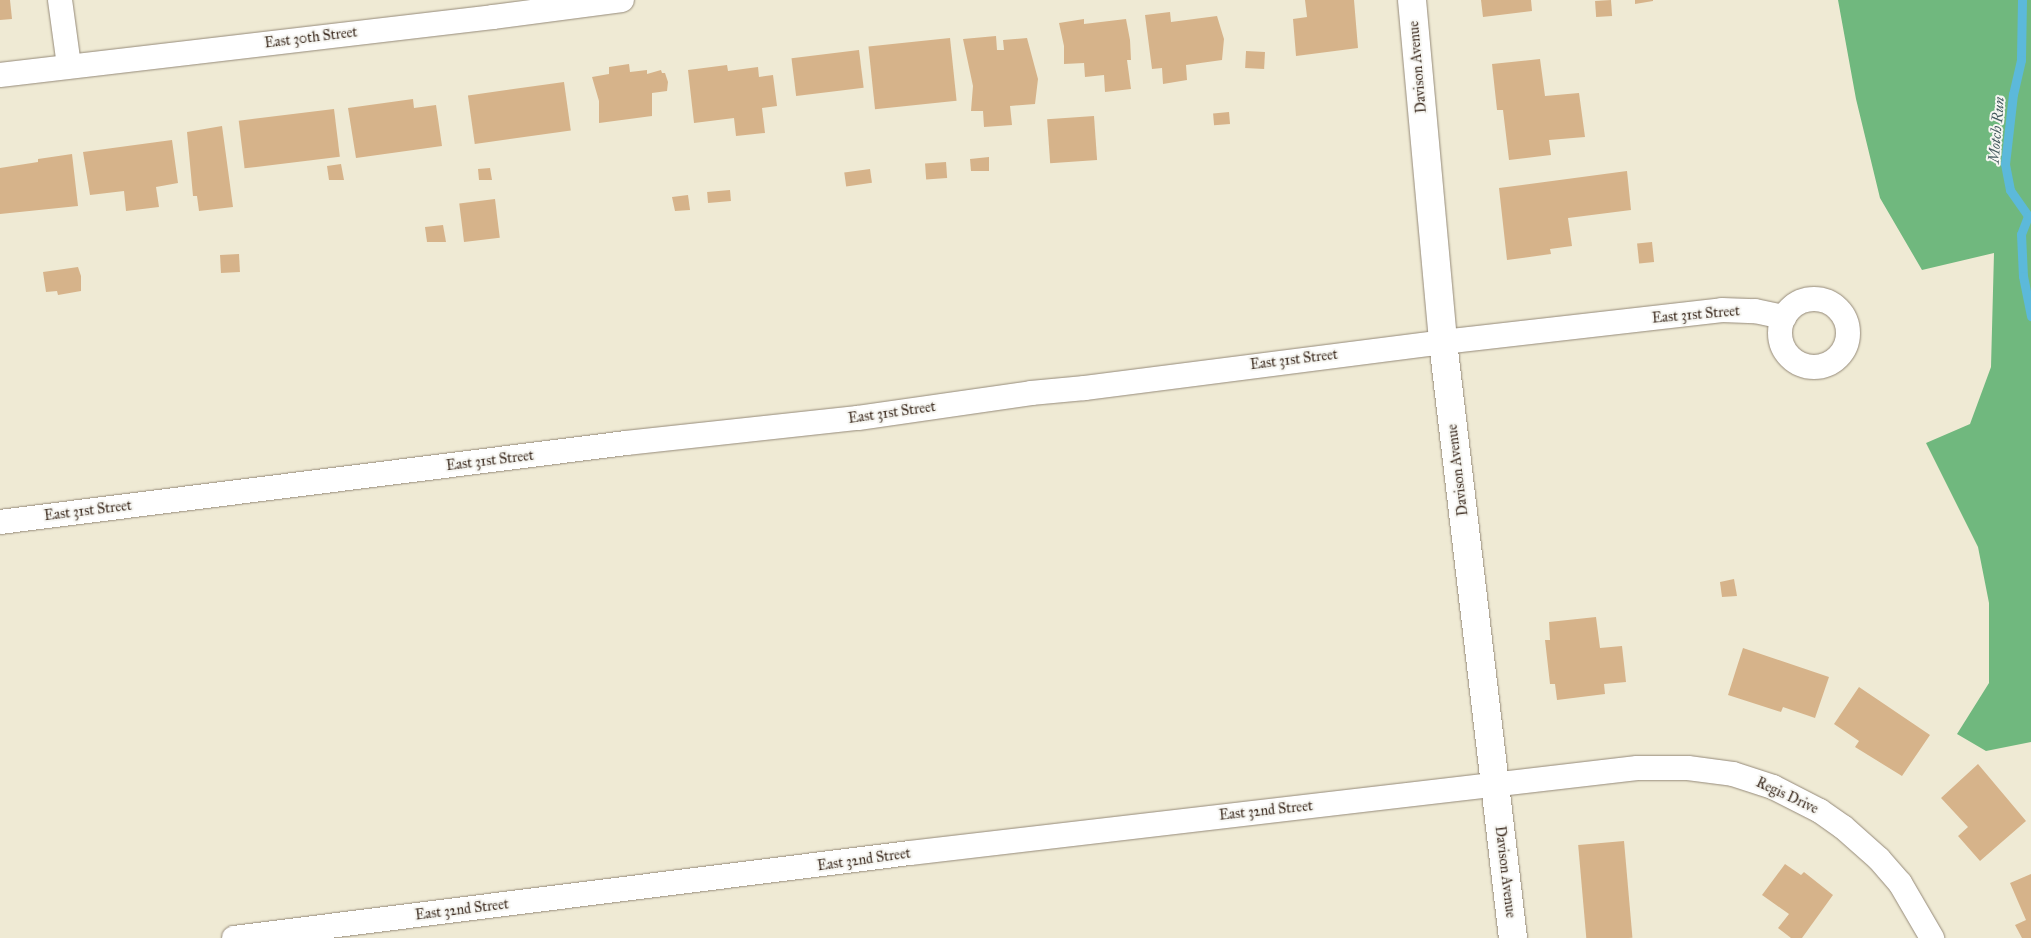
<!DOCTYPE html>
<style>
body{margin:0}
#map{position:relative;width:2031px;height:938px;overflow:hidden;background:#efead4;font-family:"IM FELL Great Primer",serif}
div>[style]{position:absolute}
.forest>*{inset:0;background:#70b87e}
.stream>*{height:9px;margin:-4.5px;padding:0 4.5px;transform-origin:4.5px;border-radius:4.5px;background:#5cb9da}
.building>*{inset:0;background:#d6b38a;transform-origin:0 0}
.roads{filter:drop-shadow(0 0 1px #958a79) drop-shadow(0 0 1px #958a79)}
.minor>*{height:24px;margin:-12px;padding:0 12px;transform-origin:12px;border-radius:12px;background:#fff}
.minor>.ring{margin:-12px;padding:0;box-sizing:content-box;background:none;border:24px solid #fff;border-radius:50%}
.tertiary>*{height:28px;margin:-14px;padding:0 14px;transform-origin:14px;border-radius:14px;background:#fff}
span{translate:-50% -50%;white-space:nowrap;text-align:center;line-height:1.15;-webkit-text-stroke:4px #f6f6f2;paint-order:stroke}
.street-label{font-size:14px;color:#3b2a1e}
.water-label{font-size:15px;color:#475c60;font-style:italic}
</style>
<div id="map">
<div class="forest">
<div style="clip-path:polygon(1838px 0,2031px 0,2031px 742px,1986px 751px,1957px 734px,1989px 683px,1989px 603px,1978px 547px,1926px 443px,1970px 424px,1991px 367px,1994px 253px,1922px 270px,1880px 198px,1856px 99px)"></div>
</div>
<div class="stream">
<div style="left:2022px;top:0;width:60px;rotate:91deg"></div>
<div style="left:2021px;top:60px;width:35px;rotate:103deg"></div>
<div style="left:2013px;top:94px;width:70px;rotate:96.5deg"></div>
<div style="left:2005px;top:164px;width:26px;rotate:79deg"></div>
<div style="left:2010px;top:190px;width:32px;rotate:55deg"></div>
<div style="left:2028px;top:216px;width:19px;rotate:111deg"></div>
<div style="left:2021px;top:234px;width:42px;rotate:87.3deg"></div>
<div style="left:2023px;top:276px;width:41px;rotate:78.7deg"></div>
</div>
<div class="building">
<div style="clip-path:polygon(0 0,10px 0,12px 19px,0 20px)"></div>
<div style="clip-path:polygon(1305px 0,1354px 0,1358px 48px,1296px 56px,1293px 19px,1307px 17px)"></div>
<div style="clip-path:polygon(1481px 0,1531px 0,1532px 11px,1483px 17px)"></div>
<div style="left:1611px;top:0;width:16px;height:16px;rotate:86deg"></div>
<div style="clip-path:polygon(1635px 0,1653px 0,1653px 1px,1635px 4px)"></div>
<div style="clip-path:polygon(1170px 12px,1171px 22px,1217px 16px,1224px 39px,1222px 60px,1186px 65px,1187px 80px,1163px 84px,1162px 68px,1152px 69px,1145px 15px)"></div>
<div style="clip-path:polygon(1084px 19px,1084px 24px,1126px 19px,1130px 40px,1131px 60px,1127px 60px,1131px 89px,1105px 92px,1104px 75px,1085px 77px,1084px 63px,1064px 64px,1064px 46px,1059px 23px)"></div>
<div style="clip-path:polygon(996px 36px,997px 50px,1004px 50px,1003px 40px,1027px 38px,1038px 79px,1035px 104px,1010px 106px,1012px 125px,984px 127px,983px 111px,971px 111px,973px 86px,963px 39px)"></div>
<div style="left:950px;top:38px;width:63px;height:82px;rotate:84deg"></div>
<div style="left:859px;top:50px;width:38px;height:68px;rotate:83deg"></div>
<div style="left:1265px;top:52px;width:17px;height:19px;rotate:93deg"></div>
<div style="clip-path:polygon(1540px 59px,1545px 96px,1579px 93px,1585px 137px,1549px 140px,1551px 155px,1509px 160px,1503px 110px,1497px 110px,1492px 64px)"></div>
<div style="clip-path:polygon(629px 64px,630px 72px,647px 70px,647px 74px,661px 70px,662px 73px,665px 73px,668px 82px,667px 91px,652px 93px,652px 116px,599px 123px,599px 101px,592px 77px,609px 74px,609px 67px)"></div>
<div style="clip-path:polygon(727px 65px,728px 71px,758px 67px,759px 77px,773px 75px,777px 106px,762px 108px,765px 133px,736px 136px,734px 118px,694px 123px,688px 70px)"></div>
<div style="left:564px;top:82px;width:49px;height:97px;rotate:82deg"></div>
<div style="clip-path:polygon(413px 99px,414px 108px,436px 105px,442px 146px,356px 158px,348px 108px)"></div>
<div style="left:334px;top:109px;width:48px;height:96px;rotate:83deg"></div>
<div style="left:1229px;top:112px;width:12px;height:16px;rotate:85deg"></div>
<div style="left:1094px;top:116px;width:44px;height:47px;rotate:86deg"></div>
<div style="clip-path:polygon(222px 126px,233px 207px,199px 211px,197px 196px,193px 196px,187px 132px)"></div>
<div style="clip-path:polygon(172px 140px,178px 183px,156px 187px,159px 207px,126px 211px,124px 191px,90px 195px,83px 152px)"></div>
<div style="clip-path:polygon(72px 154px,78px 206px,0 214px,0 168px,38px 162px,38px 159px)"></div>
<div style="clip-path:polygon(989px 157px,989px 171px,971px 171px,970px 159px)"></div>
<div style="left:946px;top:162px;width:16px;height:21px;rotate:86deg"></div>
<div style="clip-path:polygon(341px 164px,344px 180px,329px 180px,327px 166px)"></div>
<div style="clip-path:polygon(490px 168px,492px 180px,479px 180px,478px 169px)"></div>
<div style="left:870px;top:169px;width:14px;height:26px;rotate:82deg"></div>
<div style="clip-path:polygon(1627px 171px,1631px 210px,1568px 218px,1572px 246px,1550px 249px,1551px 254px,1507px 260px,1499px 188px)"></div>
<div style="left:730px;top:190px;width:11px;height:23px;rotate:85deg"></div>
<div style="clip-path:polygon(688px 195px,690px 210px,675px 211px,672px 197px)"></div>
<div style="left:495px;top:199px;width:39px;height:36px;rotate:83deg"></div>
<div style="clip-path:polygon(443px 225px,446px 242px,427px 242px,425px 227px)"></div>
<div style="left:1652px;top:242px;width:20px;height:15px;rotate:84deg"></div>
<div style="left:239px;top:254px;width:18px;height:19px;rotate:87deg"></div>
<div style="clip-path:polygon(78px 267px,81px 276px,81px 291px,58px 295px,57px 291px,46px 292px,43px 272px)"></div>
<div style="clip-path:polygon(1734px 579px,1737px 596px,1722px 597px,1720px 582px)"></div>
<div style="clip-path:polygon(1596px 617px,1600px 648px,1622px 646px,1626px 682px,1604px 684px,1605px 694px,1557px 700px,1555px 684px,1550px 684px,1545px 640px,1550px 640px,1549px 622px)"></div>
<div style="clip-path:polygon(1743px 648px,1829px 677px,1815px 718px,1783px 707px,1781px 712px,1728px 695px)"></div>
<div style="clip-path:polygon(1859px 687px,1930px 735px,1902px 776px,1855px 747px,1859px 741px,1834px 724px)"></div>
<div style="clip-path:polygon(1978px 764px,2026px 821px,1980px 861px,1958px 836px,1968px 827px,1941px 798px)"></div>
<div style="left:1624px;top:841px;width:97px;height:46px;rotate:85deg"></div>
<div style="clip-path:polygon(1785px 864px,1801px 875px,1804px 872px,1833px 895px,1802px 938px,1791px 938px,1778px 928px,1789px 914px,1762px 895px)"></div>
<div style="clip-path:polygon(2031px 874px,2031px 938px,2022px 938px,2015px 925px,2026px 920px,2010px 883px)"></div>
</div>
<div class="roads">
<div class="minor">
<div style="left:60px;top:0;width:67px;rotate:82.2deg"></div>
<div style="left:0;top:75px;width:496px;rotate:-6.7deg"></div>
<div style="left:493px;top:17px;width:130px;rotate:-7.5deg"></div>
<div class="ring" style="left:1780px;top:299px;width:44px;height:44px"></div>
<div style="left:0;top:522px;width:631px;rotate:-7.19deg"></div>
<div style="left:626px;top:443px;width:233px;rotate:-6.2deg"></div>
<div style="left:858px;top:418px;width:175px;rotate:-8.2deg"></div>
<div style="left:1031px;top:393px;width:54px;rotate:-5.3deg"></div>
<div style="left:1085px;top:388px;width:361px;rotate:-7.3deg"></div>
<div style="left:1443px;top:342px;width:281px;rotate:-6.5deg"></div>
<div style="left:1722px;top:310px;width:33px;rotate:2deg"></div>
<div style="left:1755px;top:311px;width:30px;rotate:12deg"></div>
<div style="left:234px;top:938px;width:681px;rotate:-7.17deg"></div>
<div style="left:910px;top:853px;width:732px;rotate:-6.67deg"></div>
<div style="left:1637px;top:768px;width:51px"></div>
<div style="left:1688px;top:768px;width:45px;rotate:7.6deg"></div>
<div style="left:1733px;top:774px;width:42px;rotate:18deg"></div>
<div style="left:1773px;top:787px;width:53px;rotate:27.1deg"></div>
<div style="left:1820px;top:811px;width:28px;rotate:35deg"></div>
<div style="left:1843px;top:827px;width:48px;rotate:41.6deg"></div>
<div style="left:1879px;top:859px;width:32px;rotate:49deg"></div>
<div style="left:1900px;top:883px;width:64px;rotate:59.8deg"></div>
</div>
<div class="tertiary">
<div style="left:1412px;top:0;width:343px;rotate:84.8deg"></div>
<div style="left:1443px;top:342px;width:600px;rotate:83.3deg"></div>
</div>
</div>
<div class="street-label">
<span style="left:311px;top:38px;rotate:-7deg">East 30th Street</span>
<span style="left:1418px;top:67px;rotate:-95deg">Davison Avenue</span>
<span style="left:1696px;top:315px;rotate:-5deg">East 31st Street</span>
<span style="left:1294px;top:360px;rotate:-7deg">East 31st Street</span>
<span style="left:892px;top:413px;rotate:-8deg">East 31st Street</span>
<span style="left:490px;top:461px;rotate:-7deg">East 31st Street</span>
<span style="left:1458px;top:470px;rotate:-97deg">Davison Avenue</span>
<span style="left:88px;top:511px;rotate:-7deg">East 31st Street</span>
<span style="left:1787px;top:796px;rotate:25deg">Regis Drive</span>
<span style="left:1266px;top:811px;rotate:-6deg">East 32nd Street</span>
<span style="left:864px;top:860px;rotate:-8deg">East 32nd Street</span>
<span style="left:1505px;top:872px;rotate:83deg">Davison Avenue</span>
<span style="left:462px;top:910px;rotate:-7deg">East 32nd Street</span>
</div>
<div class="water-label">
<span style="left:1997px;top:130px;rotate:-85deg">Motch Run</span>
</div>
</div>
